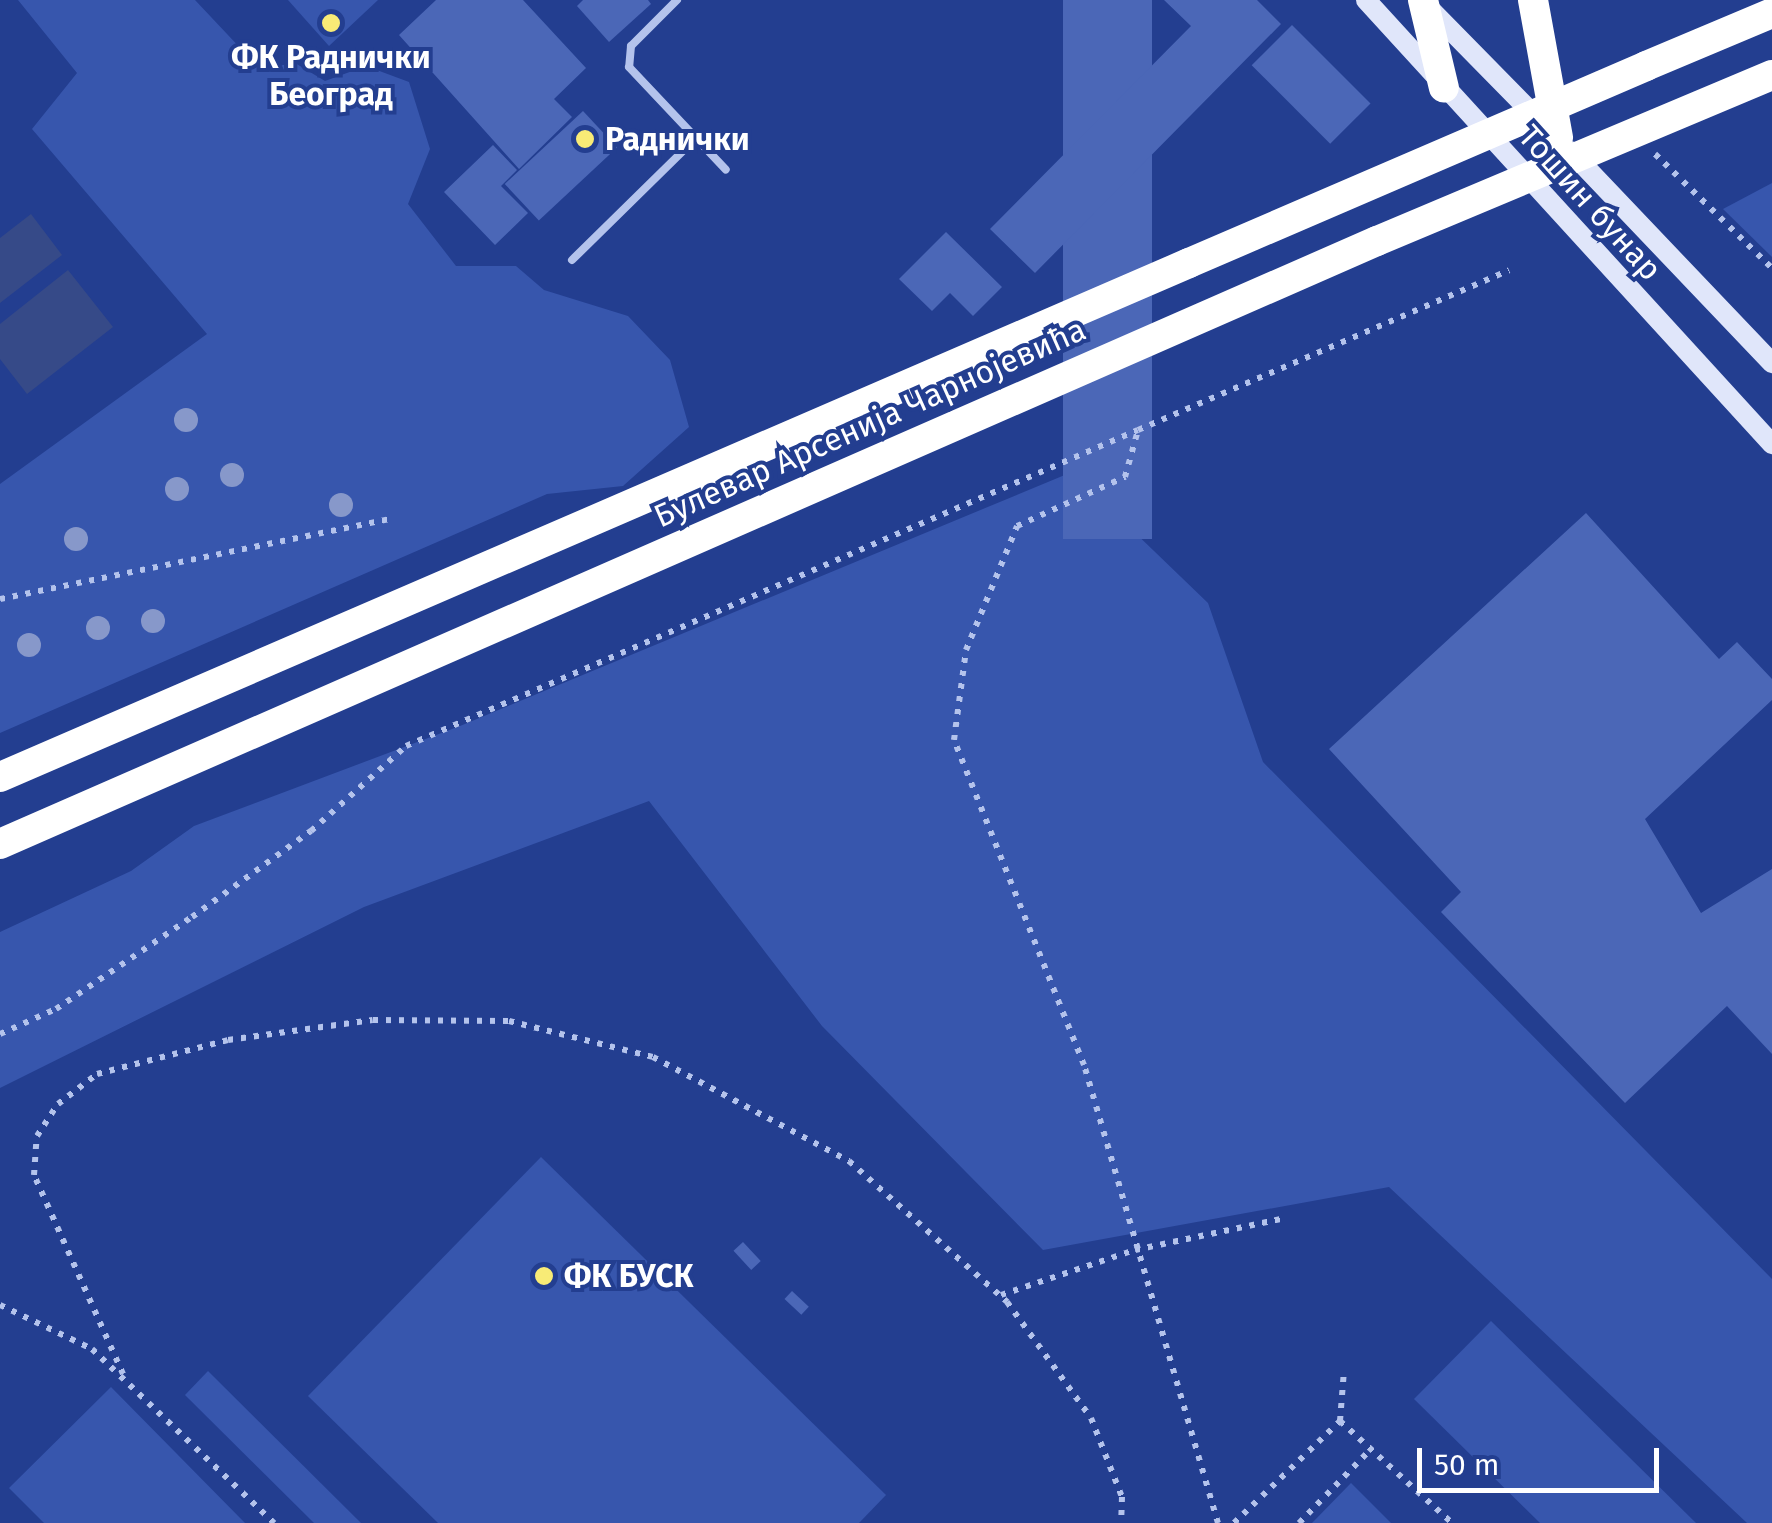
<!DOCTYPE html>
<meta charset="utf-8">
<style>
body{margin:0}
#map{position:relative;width:1772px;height:1523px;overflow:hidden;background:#233e90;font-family:"Fira Sans",sans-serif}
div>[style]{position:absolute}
.green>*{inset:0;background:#3756ad}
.water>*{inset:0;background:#364a88}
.building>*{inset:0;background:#4b67b7;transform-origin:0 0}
.path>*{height:6px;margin-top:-3px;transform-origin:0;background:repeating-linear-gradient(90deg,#b4c3ec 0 5px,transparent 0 13px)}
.lane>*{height:8px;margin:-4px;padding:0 4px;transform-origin:4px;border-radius:4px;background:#b4c3ec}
.secondary>*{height:20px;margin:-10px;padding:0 10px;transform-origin:10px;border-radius:10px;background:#e0e6fa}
.highway>*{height:30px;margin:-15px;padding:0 15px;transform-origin:15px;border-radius:15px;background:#fff}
.highway-bridge>*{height:30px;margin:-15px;padding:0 15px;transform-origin:15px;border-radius:15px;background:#fff}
.trees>*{width:24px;height:24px;margin:-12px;border-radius:50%;background:#8798ca}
.dots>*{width:28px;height:28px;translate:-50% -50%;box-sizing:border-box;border:5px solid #233e90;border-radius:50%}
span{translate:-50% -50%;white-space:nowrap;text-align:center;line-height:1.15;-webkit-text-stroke:8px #233e90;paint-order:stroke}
.poi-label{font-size:32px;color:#fff;font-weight:700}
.left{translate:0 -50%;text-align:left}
.street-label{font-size:32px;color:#fff}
.scale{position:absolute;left:1417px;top:1448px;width:242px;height:45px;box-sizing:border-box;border:5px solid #fff;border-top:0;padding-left:12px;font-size:30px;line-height:35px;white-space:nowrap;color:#fff;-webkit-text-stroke:8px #233e90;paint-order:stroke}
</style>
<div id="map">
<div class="green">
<div style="clip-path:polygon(18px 0,195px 0,260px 69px,295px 63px,325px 81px,366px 66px,409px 82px,430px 149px,408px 204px,456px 266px,516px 266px,544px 290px,628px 316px,670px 360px,689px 427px,623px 486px,547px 494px,0 733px,0 484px,207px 334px,32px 129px,77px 73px)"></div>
<div style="clip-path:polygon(288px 0,378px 0,329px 46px)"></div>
<div style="clip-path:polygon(1772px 183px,1772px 257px,1723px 209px)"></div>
<div style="clip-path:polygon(1072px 472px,1208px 603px,1263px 762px,1772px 1279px,1772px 1523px,1747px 1523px,1389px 1187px,1043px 1250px,822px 1026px,649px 801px,364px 907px,0 1088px,0 932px,131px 871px,194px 826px,460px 726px)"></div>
<div style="clip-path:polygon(541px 1157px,886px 1495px,859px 1523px,438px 1523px,308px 1396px)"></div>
<div style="clip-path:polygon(1491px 1321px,1696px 1523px,1540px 1523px,1414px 1399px)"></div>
<div style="clip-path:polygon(208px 1371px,361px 1523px,314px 1523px,185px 1395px)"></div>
<div style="clip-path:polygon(111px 1387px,245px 1523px,246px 1523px,44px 1523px,9px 1488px)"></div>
<div style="clip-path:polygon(1351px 1483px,1391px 1523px,1312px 1523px)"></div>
</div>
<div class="water">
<div style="clip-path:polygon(31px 214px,62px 255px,0 303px,0 238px)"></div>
<div style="clip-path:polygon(68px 270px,113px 327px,27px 394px,0 359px,0 324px)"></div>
</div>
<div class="building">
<div style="clip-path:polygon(436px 0,523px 0,586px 68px,554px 99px,572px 117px,519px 169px,399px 35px)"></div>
<div style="clip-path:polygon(583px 0,648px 0,651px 4px,609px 42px,577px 6px)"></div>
<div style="left:1063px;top:0;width:89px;height:539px"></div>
<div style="clip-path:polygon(1164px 0,1257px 0,1281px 24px,1035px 273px,990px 229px,1191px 26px)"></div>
<div style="left:1292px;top:25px;width:111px;height:57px;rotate:45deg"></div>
<div style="left:583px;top:111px;width:50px;height:107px;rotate:47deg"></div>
<div style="clip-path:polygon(493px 145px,517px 170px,501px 186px,528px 213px,495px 245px,444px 192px)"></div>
<div style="clip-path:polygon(946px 232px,1002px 287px,973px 316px,950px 293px,932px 311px,899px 279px)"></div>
<div style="clip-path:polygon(1586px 513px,1719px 659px,1737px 642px,1772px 679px,1772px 700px,1645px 819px,1701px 913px,1772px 869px,1772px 1054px,1727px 1006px,1625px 1103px,1441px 912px,1461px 892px,1329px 749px)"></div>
<div style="left:743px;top:1242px;width:26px;height:13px;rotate:47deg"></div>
<div style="left:792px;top:1291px;width:23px;height:11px;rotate:43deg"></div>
</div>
<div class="path">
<div style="left:1655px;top:154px;width:163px;rotate:44.3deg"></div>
<div style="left:0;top:599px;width:401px;rotate:-11.6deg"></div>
<div style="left:0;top:1034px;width:61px;rotate:-24.1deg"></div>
<div style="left:56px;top:1009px;width:164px;rotate:-34.1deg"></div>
<div style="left:192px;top:917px;width:147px;rotate:-35.9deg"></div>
<div style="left:311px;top:831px;width:127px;rotate:-41.8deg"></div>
<div style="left:406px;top:746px;width:797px;rotate:-23.35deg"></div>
<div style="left:1001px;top:1295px;width:141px;rotate:-18.6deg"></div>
<div style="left:1135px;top:1250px;width:149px;rotate:-12deg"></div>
<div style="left:0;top:1305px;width:102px;rotate:25.6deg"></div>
<div style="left:92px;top:1349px;width:252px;rotate:43.7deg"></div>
<div style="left:123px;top:1374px;width:218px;rotate:-114.1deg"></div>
<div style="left:34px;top:1175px;width:39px;rotate:-86deg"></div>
<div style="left:37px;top:1136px;width:38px;rotate:-57deg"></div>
<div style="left:58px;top:1104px;width:49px;rotate:-37.6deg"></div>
<div style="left:97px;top:1074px;width:135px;rotate:-14.5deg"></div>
<div style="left:228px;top:1040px;width:146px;rotate:-7.9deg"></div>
<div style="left:373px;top:1020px;width:136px;rotate:0.4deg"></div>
<div style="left:509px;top:1021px;width:148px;rotate:14deg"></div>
<div style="left:653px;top:1057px;width:222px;rotate:28deg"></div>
<div style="left:849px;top:1161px;width:212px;rotate:41.7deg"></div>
<div style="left:1007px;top:1302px;width:143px;rotate:54.1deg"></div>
<div style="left:1091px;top:1418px;width:85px;rotate:68.6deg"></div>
<div style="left:1122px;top:1497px;width:26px;rotate:92deg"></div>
<div style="left:1340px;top:1421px;width:151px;rotate:42.3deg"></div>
<div style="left:1218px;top:1523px;width:477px;rotate:-106.3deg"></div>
<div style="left:1084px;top:1065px;width:350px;rotate:-111.8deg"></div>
<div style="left:954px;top:740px;width:91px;rotate:-82.4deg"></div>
<div style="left:966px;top:650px;width:134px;rotate:-67.6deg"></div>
<div style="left:1017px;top:526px;width:119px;rotate:-24.4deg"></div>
<div style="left:1125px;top:477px;width:49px;rotate:-74.5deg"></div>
<div style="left:1138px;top:430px;width:404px;rotate:-23.3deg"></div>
<div style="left:1234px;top:1523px;width:147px;rotate:-43.9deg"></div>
<div style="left:1340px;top:1421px;width:51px;rotate:-85.5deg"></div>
<div style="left:1299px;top:1523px;width:103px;rotate:-45.8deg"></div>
</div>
<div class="lane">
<div style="left:677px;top:0;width:65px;rotate:135deg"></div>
<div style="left:631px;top:46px;width:21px;rotate:95deg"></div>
<div style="left:629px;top:67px;width:141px;rotate:46.7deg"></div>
<div style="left:572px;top:260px;width:173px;rotate:-44.5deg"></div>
</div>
<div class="secondary">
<div style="left:1366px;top:0;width:602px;rotate:47.56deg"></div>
<div style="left:1426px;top:5px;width:161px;rotate:45.5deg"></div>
<div style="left:1570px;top:151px;width:293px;rotate:46.4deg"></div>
</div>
<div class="highway">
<div style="left:1423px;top:0;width:90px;rotate:76.6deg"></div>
<div style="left:1533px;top:0;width:140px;rotate:79.7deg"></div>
<div style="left:1646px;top:66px;width:137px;rotate:-22.8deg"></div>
<div style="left:0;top:777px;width:1295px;rotate:-23.38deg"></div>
<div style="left:0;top:844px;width:1503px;rotate:-23.65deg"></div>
</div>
<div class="highway-bridge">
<div style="left:1377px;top:241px;width:428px;rotate:-22.8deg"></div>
<div style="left:1189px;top:263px;width:498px;rotate:-23.3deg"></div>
</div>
<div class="trees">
<div style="left:186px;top:420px"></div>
<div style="left:232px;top:475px"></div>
<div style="left:177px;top:489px"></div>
<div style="left:341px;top:505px"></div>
<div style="left:76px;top:539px"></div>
<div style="left:153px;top:621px"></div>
<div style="left:98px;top:628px"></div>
<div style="left:29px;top:645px"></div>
</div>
<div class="dots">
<div style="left:331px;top:23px;background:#f8eb76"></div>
<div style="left:585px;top:139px;background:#f8eb76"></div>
<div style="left:544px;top:1276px;background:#f8eb76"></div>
</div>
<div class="poi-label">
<span style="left:331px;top:76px">ФК Раднички<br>Београд</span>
<span class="left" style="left:605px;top:139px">Раднички</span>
<span class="left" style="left:564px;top:1276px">ФК БУСК</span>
</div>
<div class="street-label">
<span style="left:1590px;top:203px;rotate:48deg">Тошин бунар</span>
<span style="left:870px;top:423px;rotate:-24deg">Булевар Арсенија Чарнојевића</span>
</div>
<div class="scale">50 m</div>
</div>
